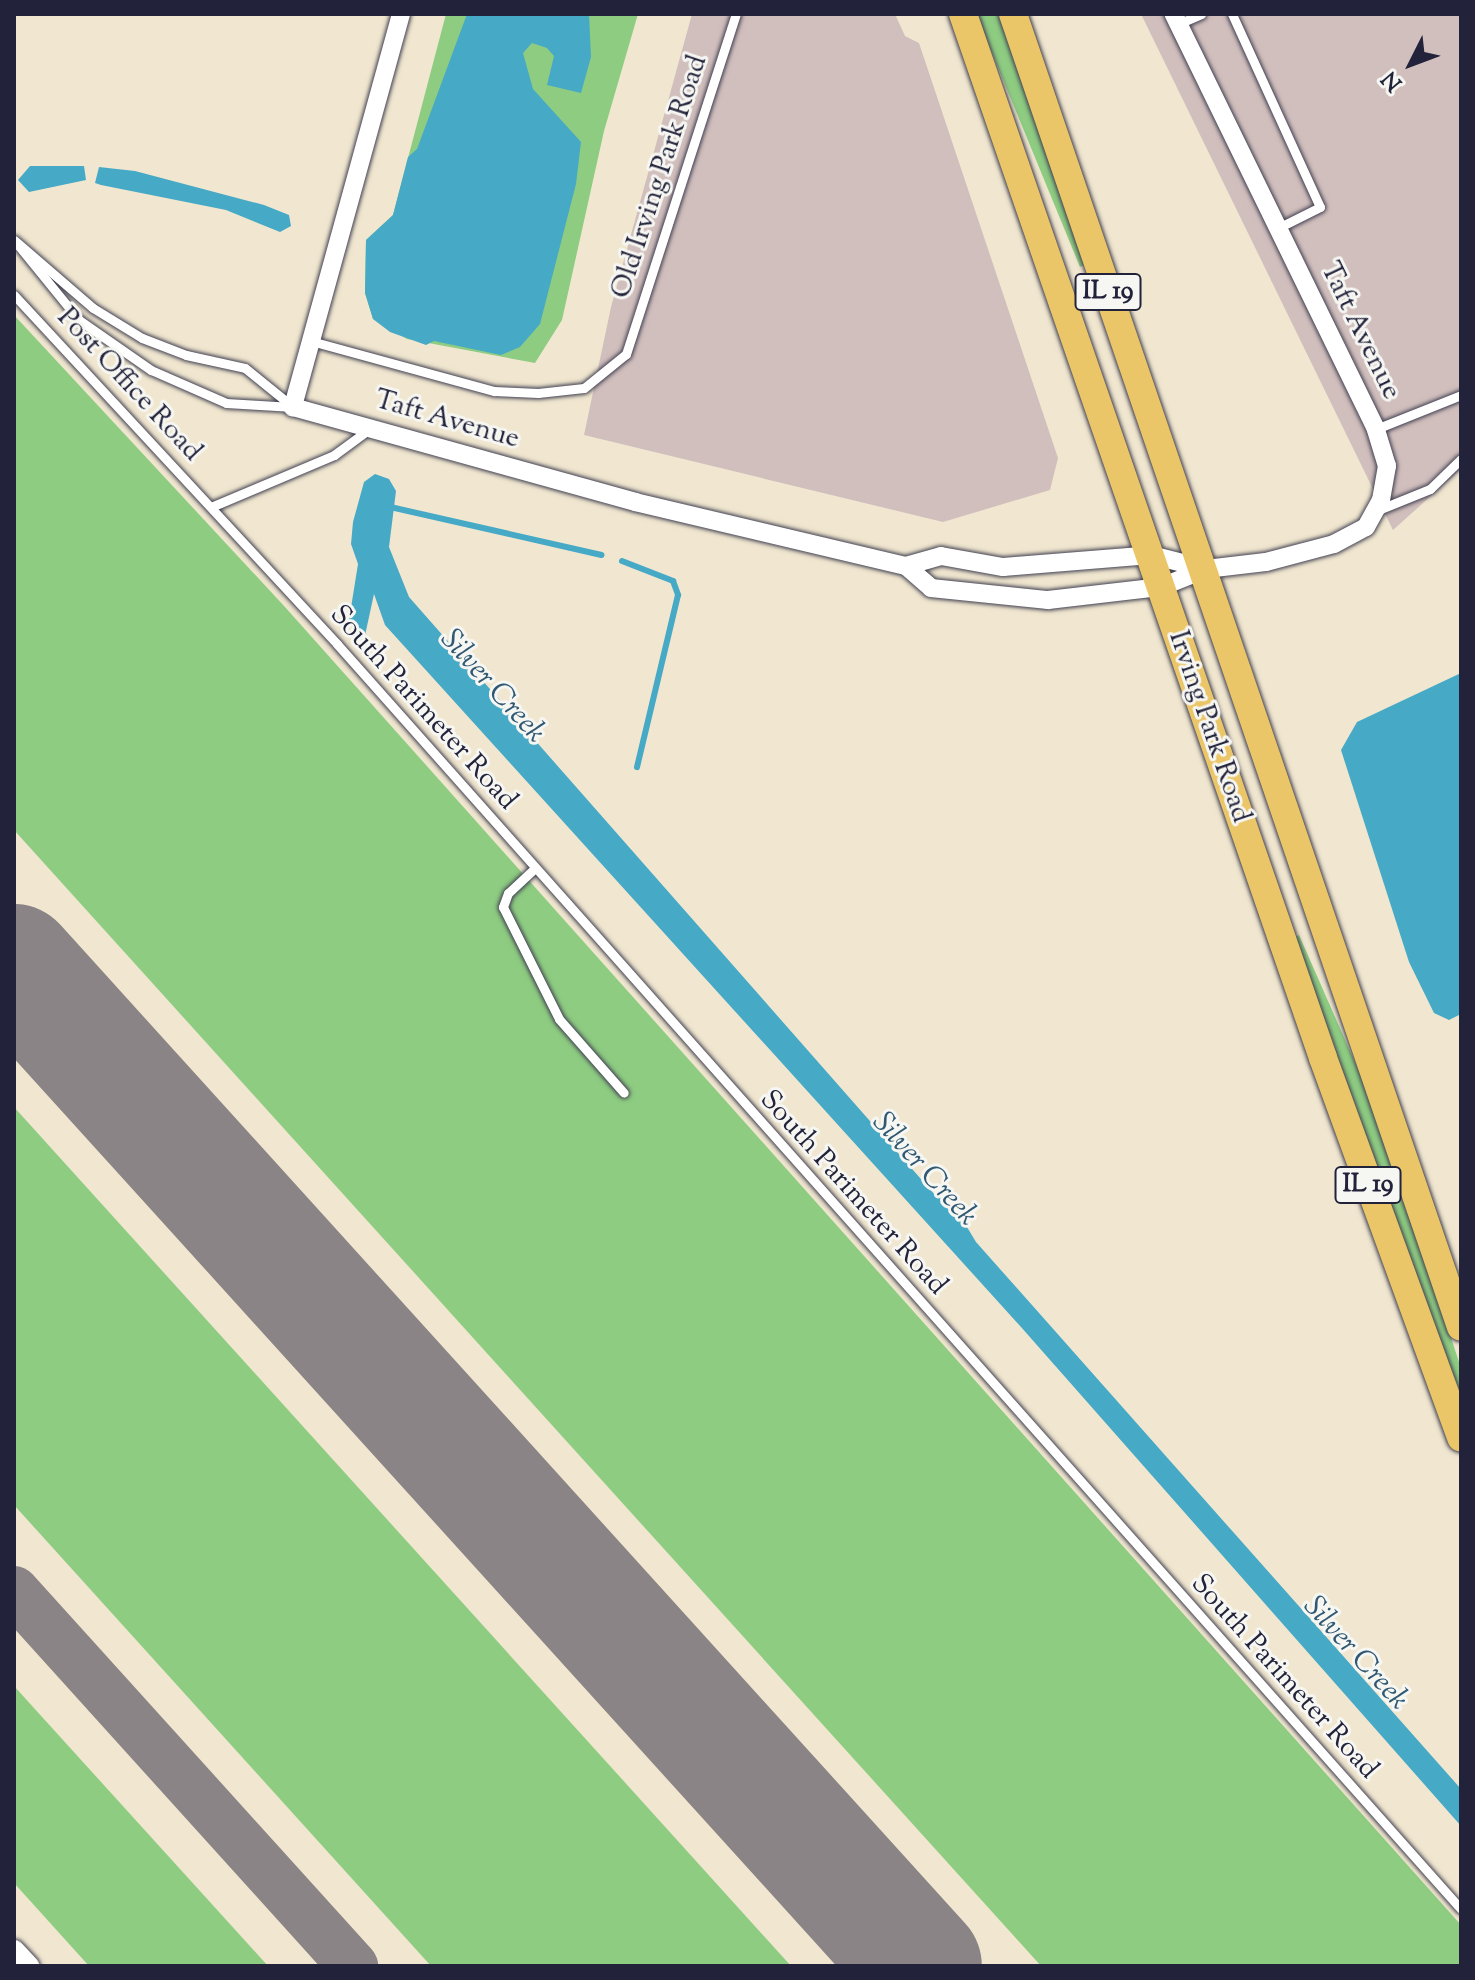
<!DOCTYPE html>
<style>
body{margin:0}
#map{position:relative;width:1475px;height:1980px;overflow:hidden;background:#f1e7d0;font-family:"Sorts Mill Goudy",serif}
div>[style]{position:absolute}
.industrial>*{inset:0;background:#d1bfbd}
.green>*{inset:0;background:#8ecc82}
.water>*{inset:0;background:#46a9c6}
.stream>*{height:6px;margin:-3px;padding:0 3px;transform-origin:3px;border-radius:3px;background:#46a9c6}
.taxiway>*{height:50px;margin:-25px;padding:0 25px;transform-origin:25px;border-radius:25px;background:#8a8486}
.runway>*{height:124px;margin:-62px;padding:0 62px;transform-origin:62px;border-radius:62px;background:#8a8486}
.roads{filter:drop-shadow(0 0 2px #414051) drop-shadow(0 0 2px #414051)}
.service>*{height:9px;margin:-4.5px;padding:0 4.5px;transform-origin:4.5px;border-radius:4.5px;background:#fff}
.minor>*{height:18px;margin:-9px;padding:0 9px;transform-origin:9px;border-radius:9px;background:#fff}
.tertiary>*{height:22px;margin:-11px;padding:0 11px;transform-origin:11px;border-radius:11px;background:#fff}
.primary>*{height:28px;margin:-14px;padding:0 14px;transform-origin:14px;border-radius:14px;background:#ebc669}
span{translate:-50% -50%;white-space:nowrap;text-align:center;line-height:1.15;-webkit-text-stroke:6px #f6f6f2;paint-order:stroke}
.shield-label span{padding:2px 6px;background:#f6f6f2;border:2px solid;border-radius:6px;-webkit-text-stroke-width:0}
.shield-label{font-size:26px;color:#22223b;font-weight:700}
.street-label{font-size:28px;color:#22223b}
.water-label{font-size:30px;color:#305873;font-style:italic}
.frame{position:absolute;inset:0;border:16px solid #22223b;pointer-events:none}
.north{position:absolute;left:1371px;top:24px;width:80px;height:80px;-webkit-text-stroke:6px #f6f6f2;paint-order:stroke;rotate:228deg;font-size:22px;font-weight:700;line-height:32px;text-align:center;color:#22223b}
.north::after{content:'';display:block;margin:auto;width:28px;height:36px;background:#22223b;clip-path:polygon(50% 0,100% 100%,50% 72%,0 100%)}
</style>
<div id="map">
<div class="industrial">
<div style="clip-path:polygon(692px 14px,895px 14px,905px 36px,919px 43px,1058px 458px,1050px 490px,943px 522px,584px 435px,611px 307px)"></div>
<div style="clip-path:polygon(1141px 14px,1461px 14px,1461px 469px,1393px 530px)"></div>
</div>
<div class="green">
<div style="clip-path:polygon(446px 14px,638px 14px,604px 131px,562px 320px,535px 363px,407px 339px,373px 319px,365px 293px,366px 240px,393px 215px)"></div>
<div style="clip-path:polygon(976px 14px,1000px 14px,1085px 265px,1080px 267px)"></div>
<div style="clip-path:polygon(14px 315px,285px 607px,1461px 1925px,1461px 1966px,1041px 1966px,14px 830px)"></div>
<div style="clip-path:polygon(1299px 935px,1376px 1110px,1461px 1368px,1461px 1402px,1295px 937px)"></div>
<div style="clip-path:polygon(14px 1107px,791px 1966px,431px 1966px,14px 1505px)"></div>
<div style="clip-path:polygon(14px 1686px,268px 1966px,89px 1966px,14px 1883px)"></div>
</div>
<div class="water">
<div style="clip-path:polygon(467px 14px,589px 14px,591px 57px,581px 93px,547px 85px,554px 56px,547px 48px,532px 43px,523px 53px,533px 89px,581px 142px,576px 184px,540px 324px,520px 347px,501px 355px,434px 341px,426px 345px,390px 332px,373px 319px,365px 293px,366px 240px,393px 215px,408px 157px,417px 149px)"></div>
<div style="clip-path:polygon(30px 166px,84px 166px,86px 180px,29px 192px,18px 180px)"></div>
<div style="clip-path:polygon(99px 167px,135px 171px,264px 205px,289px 215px,291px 226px,280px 232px,226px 210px,101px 185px,95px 183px)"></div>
<div style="clip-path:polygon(375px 474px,389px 479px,396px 491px,389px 547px,409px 597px,935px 1195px,953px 1204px,976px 1242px,1461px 1789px,1461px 1826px,1021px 1327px,385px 625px,374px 594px,364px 640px,349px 620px,358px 564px,351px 544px,353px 522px,364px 482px)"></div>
<div style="clip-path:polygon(1461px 673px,1461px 1014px,1449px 1020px,1434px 1013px,1409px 962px,1341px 750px,1357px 722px)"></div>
</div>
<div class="stream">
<div style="left:386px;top:506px;width:221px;rotate:12.8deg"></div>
<div style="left:622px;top:561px;width:55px;rotate:21.4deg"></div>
<div style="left:673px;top:581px;width:15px;rotate:70deg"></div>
<div style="left:678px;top:595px;width:177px;rotate:103.4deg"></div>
</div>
<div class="taxiway">
<div style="left:14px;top:1591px;width:506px;rotate:47.89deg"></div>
</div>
<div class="runway">
<div style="left:14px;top:966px;width:1349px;rotate:47.82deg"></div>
</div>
<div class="roads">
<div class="service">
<div style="left:1232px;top:14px;width:212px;rotate:65.5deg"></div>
<div style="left:1320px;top:207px;width:47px;rotate:153.4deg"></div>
<div style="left:1178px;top:24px;width:25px;rotate:-23deg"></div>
<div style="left:14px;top:240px;width:104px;rotate:40.7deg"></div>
<div style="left:93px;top:308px;width:57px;rotate:31.5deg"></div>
<div style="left:142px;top:338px;width:47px;rotate:21.1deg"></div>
<div style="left:186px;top:355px;width:60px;rotate:12.4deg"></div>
<div style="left:245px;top:368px;width:62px;rotate:39.1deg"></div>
<div style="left:18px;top:245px;width:97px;rotate:50.9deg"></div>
<div style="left:79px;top:320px;width:88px;rotate:34.8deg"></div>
<div style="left:151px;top:370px;width:82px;rotate:23.7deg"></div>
<div style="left:226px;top:403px;width:67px;rotate:3.4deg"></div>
<div style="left:14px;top:295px;width:476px;rotate:47.2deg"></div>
<div style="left:337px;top:644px;width:1692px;rotate:48.38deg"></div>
<div style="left:311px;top:341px;width:190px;rotate:15.3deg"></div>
<div style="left:494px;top:391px;width:44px;rotate:2.6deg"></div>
<div style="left:538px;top:393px;width:46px;rotate:-6.2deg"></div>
<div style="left:584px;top:388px;width:54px;rotate:-39deg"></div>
<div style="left:626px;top:354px;width:357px;rotate:-72.1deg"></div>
<div style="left:1376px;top:429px;width:92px;rotate:-21.8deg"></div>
<div style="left:211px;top:507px;width:134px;rotate:-22.9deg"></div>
<div style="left:334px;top:455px;width:42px;rotate:-36.3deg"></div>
<div style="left:1378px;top:510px;width:56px;rotate:-22deg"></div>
<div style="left:1430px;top:489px;width:43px;rotate:-44.1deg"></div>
<div style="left:535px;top:868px;width:37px;rotate:137deg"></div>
<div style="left:508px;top:893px;width:15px;rotate:110deg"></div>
<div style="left:503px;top:907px;width:125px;rotate:63.4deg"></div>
<div style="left:559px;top:1019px;width:98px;rotate:48.7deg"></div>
</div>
<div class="minor">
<div style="left:401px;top:14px;width:408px;rotate:105.4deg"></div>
<div style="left:293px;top:407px;width:355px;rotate:15.5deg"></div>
<div style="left:635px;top:502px;width:278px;rotate:13.3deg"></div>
<div style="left:906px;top:566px;width:33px;rotate:41deg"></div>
<div style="left:931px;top:588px;width:118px;rotate:5.9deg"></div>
<div style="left:1048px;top:600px;width:114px;rotate:-6.6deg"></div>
<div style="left:1161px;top:587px;width:48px;rotate:-21.8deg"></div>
<div style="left:1206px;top:569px;width:60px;rotate:-6.7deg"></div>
<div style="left:1266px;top:562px;width:70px;rotate:-14.8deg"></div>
<div style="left:1334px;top:544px;width:36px;rotate:-28deg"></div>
<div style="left:1366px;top:527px;width:31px;rotate:-61deg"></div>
<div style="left:1381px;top:500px;width:35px;rotate:-80deg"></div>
<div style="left:1387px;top:466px;width:39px;rotate:-107deg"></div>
<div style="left:1376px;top:429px;width:462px;rotate:-116deg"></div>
<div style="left:906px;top:566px;width:36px;rotate:-16deg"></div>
<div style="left:941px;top:556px;width:63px;rotate:10.1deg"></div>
<div style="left:1003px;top:567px;width:148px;rotate:-4.6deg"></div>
<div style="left:1151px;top:555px;width:57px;rotate:14.3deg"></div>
</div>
<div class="tertiary">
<div style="left:14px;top:1951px;width:21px;rotate:47deg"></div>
</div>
<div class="primary">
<div style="left:963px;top:14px;width:1104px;rotate:70.97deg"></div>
<div style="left:1323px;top:1058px;width:404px;rotate:70deg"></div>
<div style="left:1013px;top:14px;width:1387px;rotate:71.16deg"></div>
</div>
</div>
<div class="shield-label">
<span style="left:1108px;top:292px">IL 19</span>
<span style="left:1368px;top:1185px">IL 19</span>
</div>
<div class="street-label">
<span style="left:660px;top:177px;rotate:-72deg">Old Irving Park Road</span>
<span style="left:1360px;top:331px;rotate:64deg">Taft Avenue</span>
<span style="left:129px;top:385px;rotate:47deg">Post Office Road</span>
<span style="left:447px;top:420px;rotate:16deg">Taft Avenue</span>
<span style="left:423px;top:708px;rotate:48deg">South Parimeter Road</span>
<span style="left:1209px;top:727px;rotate:71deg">Irving Park Road</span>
<span style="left:853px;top:1193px;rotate:48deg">South Parimeter Road</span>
<span style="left:1284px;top:1677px;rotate:48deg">South Parimeter Road</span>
</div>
<div class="water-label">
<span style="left:492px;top:687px;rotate:48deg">Silver Creek</span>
<span style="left:924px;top:1170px;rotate:48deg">Silver Creek</span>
<span style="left:1355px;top:1654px;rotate:48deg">Silver Creek</span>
</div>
<div class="frame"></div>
<div class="north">N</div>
</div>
